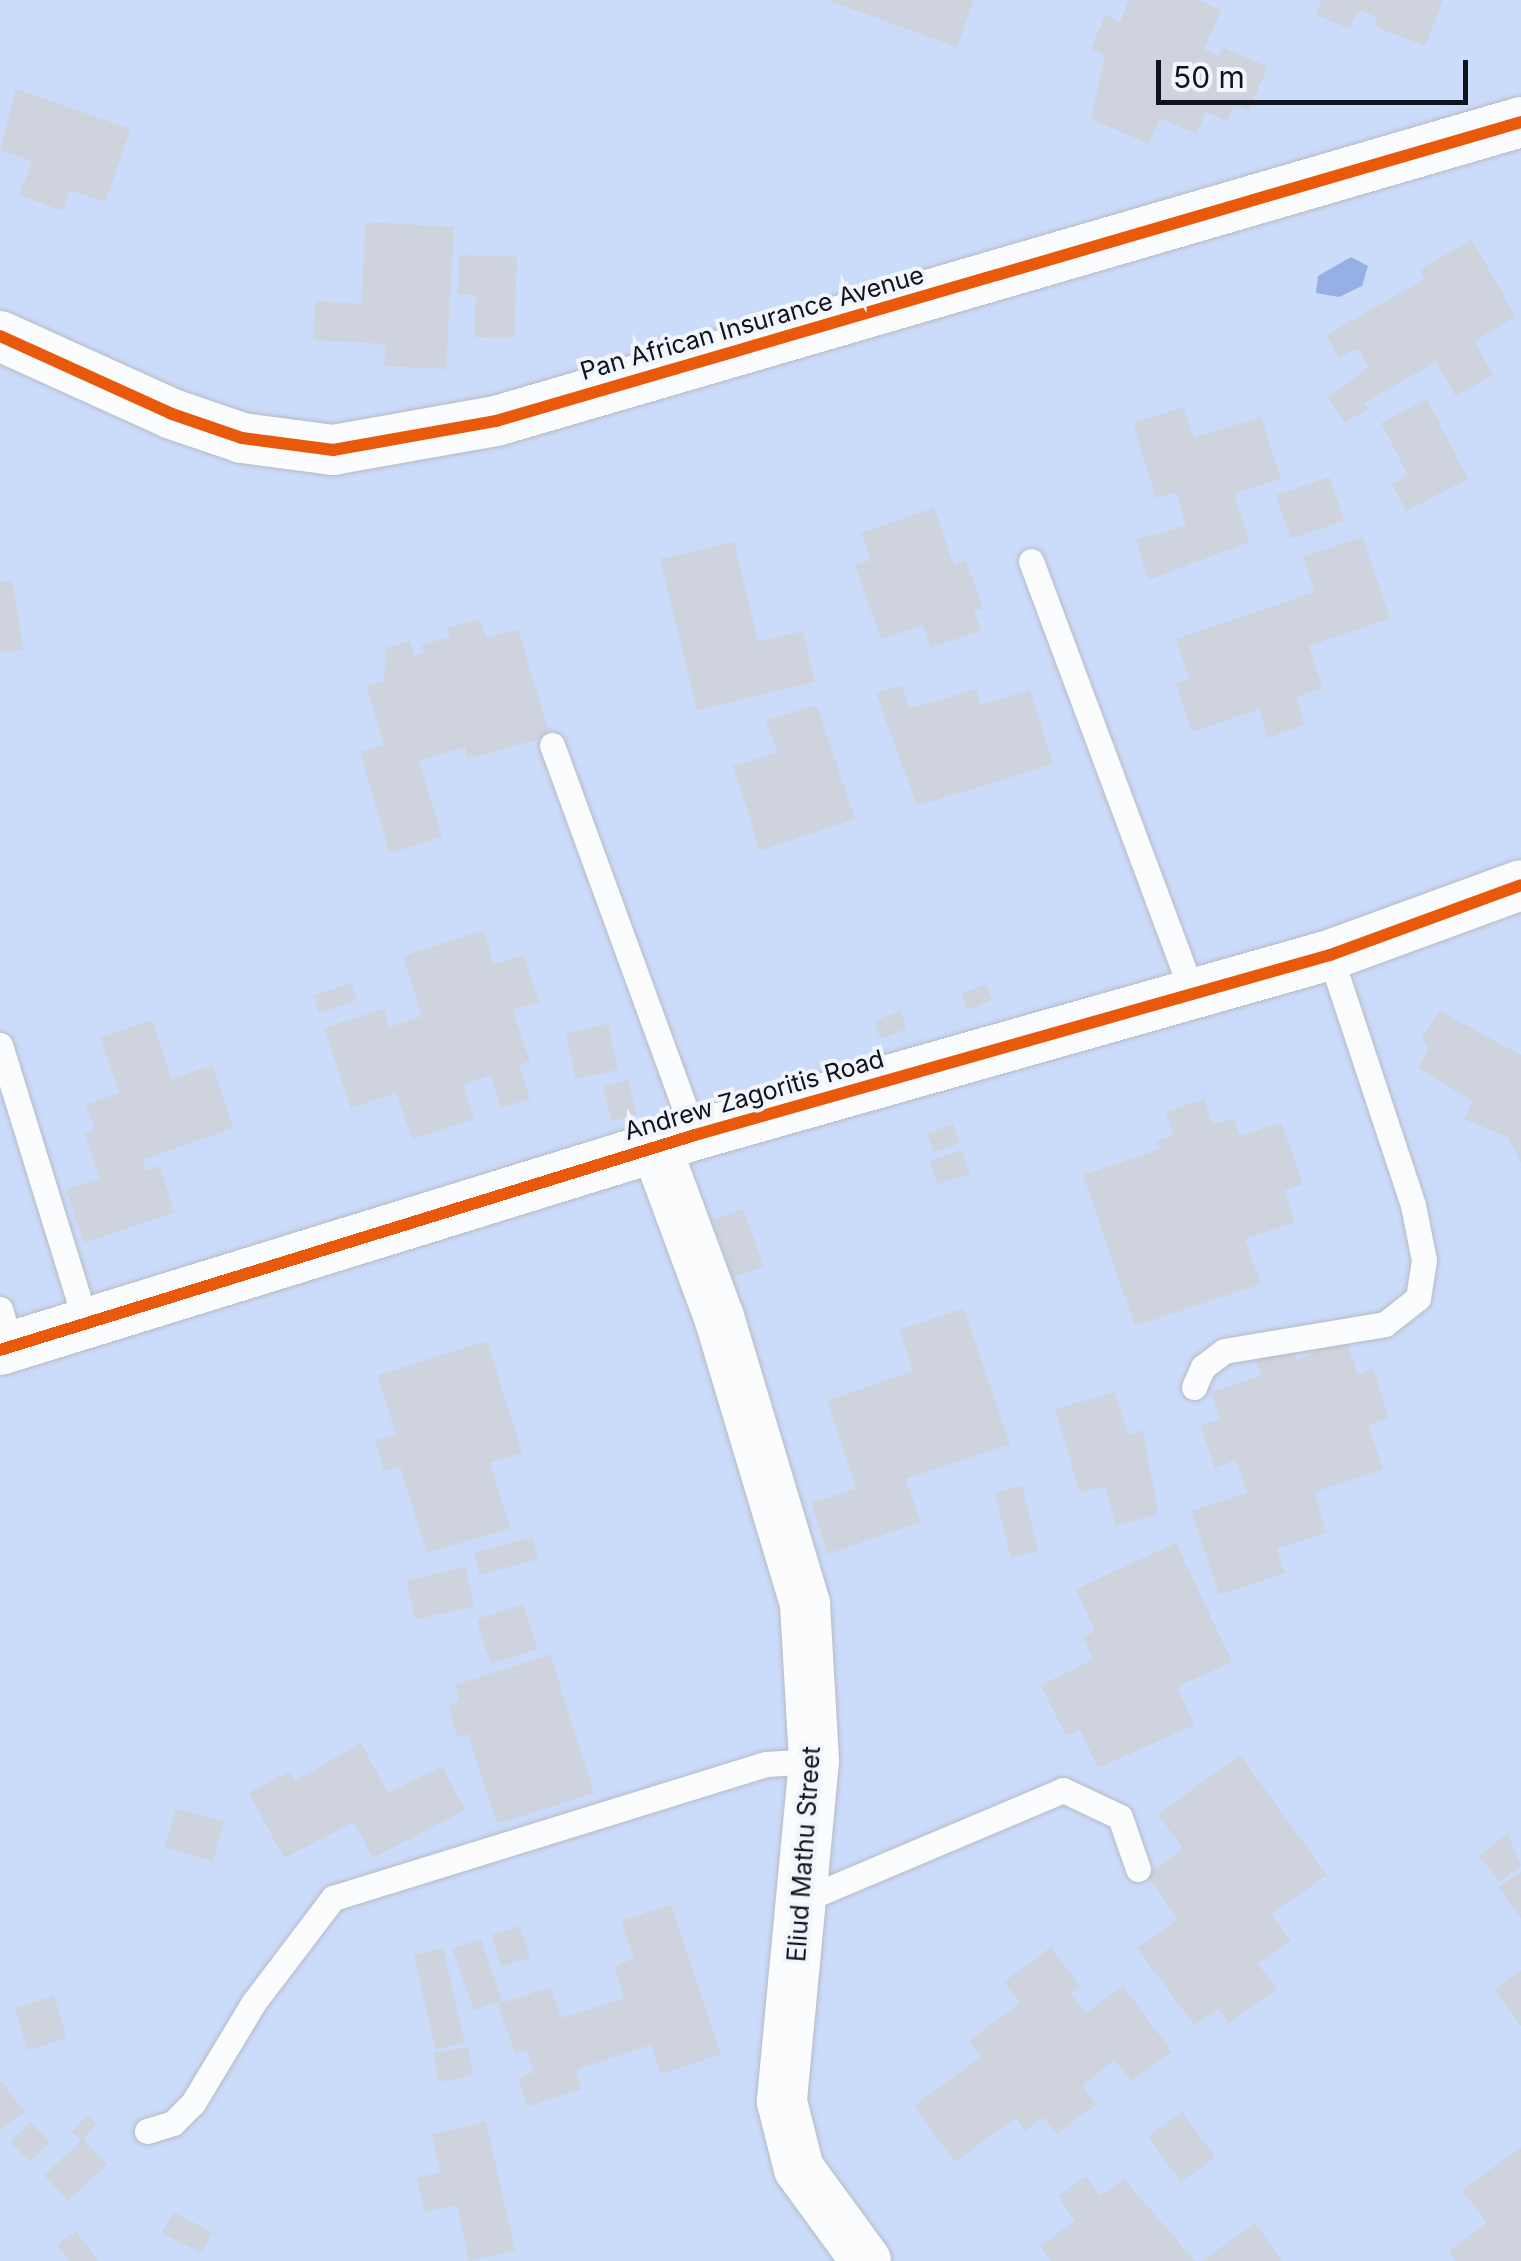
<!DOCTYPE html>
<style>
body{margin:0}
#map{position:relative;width:1521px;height:2261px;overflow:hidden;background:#e5eaf4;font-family:Inter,sans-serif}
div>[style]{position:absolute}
.green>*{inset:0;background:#cbdbfa;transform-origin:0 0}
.water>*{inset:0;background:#96b0e5}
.building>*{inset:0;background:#ced3dd;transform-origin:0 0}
.roads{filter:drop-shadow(0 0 2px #b6bbc4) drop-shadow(0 0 2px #b6bbc4)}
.service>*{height:25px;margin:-12.5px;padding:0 12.5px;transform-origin:12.5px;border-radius:12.5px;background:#fbfcfd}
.minor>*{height:50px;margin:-25px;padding:0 25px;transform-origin:25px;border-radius:25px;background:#fbfcfd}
.cycleway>*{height:12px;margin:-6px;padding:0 6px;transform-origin:6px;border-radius:6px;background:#e8590c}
span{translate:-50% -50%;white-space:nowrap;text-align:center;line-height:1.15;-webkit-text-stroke:8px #f2f5fb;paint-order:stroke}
.street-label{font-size:25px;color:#0f141e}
.scale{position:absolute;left:1156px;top:60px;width:312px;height:45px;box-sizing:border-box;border:5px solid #0f141e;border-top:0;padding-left:12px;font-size:30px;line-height:35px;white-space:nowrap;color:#0f141e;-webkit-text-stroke:8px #f2f5fb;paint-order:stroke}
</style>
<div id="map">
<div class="green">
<div style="left:0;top:0;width:1521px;height:2261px"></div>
</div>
<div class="water">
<div style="clip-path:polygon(1351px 257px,1368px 266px,1362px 286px,1339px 297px,1316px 293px,1318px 276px)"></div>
</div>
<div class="building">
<div style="clip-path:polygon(827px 0,974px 0,957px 47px)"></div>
<div style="clip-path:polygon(1129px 0,1198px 0,1221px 10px,1204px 49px,1219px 56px,1222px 47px,1268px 67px,1248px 111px,1234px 105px,1227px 121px,1206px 112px,1196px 134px,1160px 118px,1149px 144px,1091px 119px,1105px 55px,1091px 49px,1105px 15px,1120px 22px)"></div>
<div style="clip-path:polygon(1322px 0,1443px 0,1425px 46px,1374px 26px,1378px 17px,1358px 10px,1350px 29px,1316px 15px)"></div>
<div style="clip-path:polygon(16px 89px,131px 129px,105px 202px,70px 190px,63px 211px,19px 195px,32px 161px,0 150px)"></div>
<div style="clip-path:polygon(366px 222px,454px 227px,446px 369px,384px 366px,386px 344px,313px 340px,315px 301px,361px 304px)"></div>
<div style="clip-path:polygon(1472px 240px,1516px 317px,1474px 341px,1493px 375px,1456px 396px,1436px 362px,1364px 403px,1368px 409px,1344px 423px,1328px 397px,1369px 367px,1358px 348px,1339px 358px,1326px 335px,1425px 279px,1420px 269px)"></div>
<div style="clip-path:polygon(459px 255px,517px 257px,514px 338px,474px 337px,476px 295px,458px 294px)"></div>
<div style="clip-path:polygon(1427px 399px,1468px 479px,1406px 511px,1392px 484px,1408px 475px,1381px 423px)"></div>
<div style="clip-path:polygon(1184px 407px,1194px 438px,1261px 417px,1281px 479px,1234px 493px,1249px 542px,1148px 580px,1136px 540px,1186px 525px,1176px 492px,1156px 498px,1133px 423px)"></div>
<div style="left:1329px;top:477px;width:46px;height:56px;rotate:71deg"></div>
<div style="clip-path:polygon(934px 508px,954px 565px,966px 561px,983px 608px,974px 611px,981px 631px,930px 648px,923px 625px,881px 639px,855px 565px,871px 560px,861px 533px)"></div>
<div style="clip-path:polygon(1362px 537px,1390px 618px,1309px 646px,1323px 688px,1296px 697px,1305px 725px,1268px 738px,1259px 709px,1192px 732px,1176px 684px,1190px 680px,1176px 639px,1315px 592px,1303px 557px)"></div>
<div style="clip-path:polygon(734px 542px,758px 642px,803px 631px,815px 682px,697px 710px,660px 559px)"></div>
<div style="clip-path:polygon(12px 581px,23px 650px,0 653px,0 582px)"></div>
<div style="clip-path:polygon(480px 619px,486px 638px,518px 629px,550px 736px,468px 759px,465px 747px,419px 761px,442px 837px,390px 853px,360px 752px,384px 745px,366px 686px,384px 681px,386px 648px,410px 641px,414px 656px,424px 653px,422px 645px,450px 637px,447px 628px)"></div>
<div style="clip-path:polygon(902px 685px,909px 709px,976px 689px,980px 705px,1030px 690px,1053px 764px,917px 806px,876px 693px)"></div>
<div style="clip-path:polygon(817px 705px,855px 819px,760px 851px,733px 766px,777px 752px,766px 720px)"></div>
<div style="clip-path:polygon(483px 930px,494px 965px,523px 955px,539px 1002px,513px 1010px,530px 1061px,519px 1065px,530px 1099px,501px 1108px,490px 1075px,463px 1085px,474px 1119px,412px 1139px,396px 1093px,351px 1108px,324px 1028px,384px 1009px,389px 1027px,422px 1016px,403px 956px)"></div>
<div style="left:351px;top:983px;width:18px;height:40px;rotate:71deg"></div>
<div style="left:986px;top:984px;width:17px;height:26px;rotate:69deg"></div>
<div style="left:900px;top:1011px;width:19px;height:28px;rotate:69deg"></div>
<div style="clip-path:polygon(1440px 1011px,1521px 1055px,1521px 1163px,1508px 1137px,1464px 1119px,1473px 1101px,1418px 1068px,1429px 1048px,1422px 1037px)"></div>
<div style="clip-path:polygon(152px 1020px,172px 1079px,212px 1065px,233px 1128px,142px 1160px,146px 1171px,160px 1166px,175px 1212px,84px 1243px,66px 1190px,100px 1178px,85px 1133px,95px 1130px,86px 1104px,119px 1093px,100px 1038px)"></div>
<div style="left:608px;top:1024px;width:47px;height:43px;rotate:78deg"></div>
<div style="left:628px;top:1080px;width:36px;height:26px;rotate:76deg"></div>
<div style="clip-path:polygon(1204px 1099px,1213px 1125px,1234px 1118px,1240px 1136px,1281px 1122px,1303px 1184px,1284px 1191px,1295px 1222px,1245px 1239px,1261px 1284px,1135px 1326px,1083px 1175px,1160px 1149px,1157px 1141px,1174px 1135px,1166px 1112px)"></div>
<div style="left:953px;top:1124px;width:20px;height:28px;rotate:70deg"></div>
<div style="left:962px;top:1150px;width:25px;height:34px;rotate:72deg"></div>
<div style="left:743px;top:1209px;width:61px;height:32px;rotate:70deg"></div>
<div style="clip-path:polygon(964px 1308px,1010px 1444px,905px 1479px,921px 1522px,828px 1554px,811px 1503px,856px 1488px,827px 1401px,913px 1371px,899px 1330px)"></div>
<div style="clip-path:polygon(1345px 1338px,1358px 1375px,1373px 1369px,1389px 1418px,1368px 1425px,1383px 1469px,1314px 1492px,1327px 1532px,1277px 1549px,1285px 1573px,1219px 1595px,1191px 1511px,1247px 1493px,1236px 1460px,1215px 1468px,1200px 1425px,1220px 1419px,1211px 1392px,1261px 1376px,1255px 1358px,1292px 1346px,1297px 1360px)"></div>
<div style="clip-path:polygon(487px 1341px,522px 1453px,490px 1463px,510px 1528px,427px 1553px,400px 1466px,384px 1471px,375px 1440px,396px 1434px,377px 1375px)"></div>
<div style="clip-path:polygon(1115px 1392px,1128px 1435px,1143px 1430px,1158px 1514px,1116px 1526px,1105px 1486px,1080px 1493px,1055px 1409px)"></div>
<div style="left:1022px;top:1486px;width:67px;height:28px;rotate:76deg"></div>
<div style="left:532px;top:1537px;width:23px;height:60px;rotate:75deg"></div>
<div style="clip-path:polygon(1176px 1543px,1232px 1662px,1177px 1687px,1194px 1725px,1098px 1768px,1080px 1730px,1066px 1736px,1041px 1685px,1093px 1660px,1083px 1637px,1095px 1631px,1076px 1589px)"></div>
<div style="left:465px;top:1567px;width:40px;height:60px;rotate:77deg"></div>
<div style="left:523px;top:1604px;width:47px;height:49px;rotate:72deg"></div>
<div style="clip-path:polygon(550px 1654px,594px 1793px,497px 1824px,468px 1734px,458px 1737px,448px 1705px,460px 1701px,455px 1685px)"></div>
<div style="clip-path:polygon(361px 1743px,388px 1793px,442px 1766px,465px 1810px,373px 1858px,354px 1822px,284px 1858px,249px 1793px,290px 1771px,295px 1781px)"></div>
<div style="clip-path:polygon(1240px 1755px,1327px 1875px,1271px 1914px,1291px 1941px,1258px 1964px,1277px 1989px,1229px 2023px,1218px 2009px,1194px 2025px,1137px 1948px,1178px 1919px,1147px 1875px,1183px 1849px,1158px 1814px)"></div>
<div style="left:176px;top:1808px;width:50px;height:41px;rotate:16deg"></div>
<div style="clip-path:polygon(1507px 1833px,1521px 1865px,1500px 1882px,1479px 1856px)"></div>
<div style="clip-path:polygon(1521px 1872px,1521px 1919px,1498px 1887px)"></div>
<div style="clip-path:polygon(671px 1904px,721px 2054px,661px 2074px,651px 2045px,576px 2070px,582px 2089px,527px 2107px,518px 2078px,534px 2072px,527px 2051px,515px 2054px,498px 2004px,551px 1987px,561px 2018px,624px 1998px,614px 1966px,634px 1959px,621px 1921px)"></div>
<div style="left:520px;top:1926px;width:33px;height:30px;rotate:72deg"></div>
<div style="left:481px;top:1939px;width:65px;height:30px;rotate:71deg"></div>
<div style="clip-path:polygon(1051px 1947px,1080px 1987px,1071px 1993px,1086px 2013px,1123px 1986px,1172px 2052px,1131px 2081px,1115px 2060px,1082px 2085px,1096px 2104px,1056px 2134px,1043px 2117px,1025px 2131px,1015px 2118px,955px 2162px,914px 2106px,981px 2057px,969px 2041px,1020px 2003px,1004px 1982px)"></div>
<div style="left:443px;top:1948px;width:97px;height:30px;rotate:77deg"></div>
<div style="clip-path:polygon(1521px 1970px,1521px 2026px,1494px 1989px)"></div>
<div style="left:54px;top:1996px;width:44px;height:41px;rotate:73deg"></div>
<div style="left:468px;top:2047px;width:29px;height:35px;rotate:80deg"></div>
<div style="clip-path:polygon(2px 2081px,25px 2113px,0 2130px,0 2082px)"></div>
<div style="left:1182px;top:2112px;width:56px;height:42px;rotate:54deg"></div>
<div style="left:87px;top:2115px;width:13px;height:23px;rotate:42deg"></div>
<div style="left:30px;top:2122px;width:28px;height:28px;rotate:45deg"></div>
<div style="clip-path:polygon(486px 2122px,515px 2251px,469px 2261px,457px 2205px,425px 2212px,417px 2178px,440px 2172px,432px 2134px)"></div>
<div style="left:83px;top:2139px;width:35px;height:53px;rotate:47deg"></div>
<div style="clip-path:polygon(1521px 2147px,1521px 2261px,1456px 2261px,1449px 2251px,1487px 2223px,1462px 2190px)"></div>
<div style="clip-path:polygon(1086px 2176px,1100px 2196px,1124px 2179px,1195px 2261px,1051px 2261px,1040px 2246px,1075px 2221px,1058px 2196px)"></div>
<div style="left:173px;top:2212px;width:44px;height:24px;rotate:27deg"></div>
<div style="clip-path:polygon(1255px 2223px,1282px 2261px,1202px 2261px)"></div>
<div style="clip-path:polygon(76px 2231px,98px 2261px,69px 2261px,57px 2245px)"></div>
</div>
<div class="roads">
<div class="service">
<div style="left:1031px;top:561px;width:459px;rotate:69.5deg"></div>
<div style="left:552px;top:745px;width:415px;rotate:69.9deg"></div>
<div style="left:0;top:1045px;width:291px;rotate:72.8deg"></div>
<div style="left:0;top:1309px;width:40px;rotate:74deg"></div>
<div style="left:1194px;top:1387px;width:22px;rotate:-66deg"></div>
<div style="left:1203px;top:1367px;width:26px;rotate:-37deg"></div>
<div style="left:1224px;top:1351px;width:163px;rotate:-9.5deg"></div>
<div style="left:1385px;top:1324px;width:42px;rotate:-38.2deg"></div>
<div style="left:1418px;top:1298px;width:38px;rotate:-81deg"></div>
<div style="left:1424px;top:1260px;width:56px;rotate:-101.3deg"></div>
<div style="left:1413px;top:1205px;width:263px;rotate:-108.4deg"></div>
<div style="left:803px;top:1900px;width:282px;rotate:-22.9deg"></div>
<div style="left:1063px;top:1790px;width:63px;rotate:25.3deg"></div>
<div style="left:1120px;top:1817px;width:55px;rotate:70.9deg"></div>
<div style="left:147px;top:2131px;width:27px;rotate:-17deg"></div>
<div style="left:173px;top:2123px;width:28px;rotate:-45deg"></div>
<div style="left:193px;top:2103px;width:118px;rotate:-58.9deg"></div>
<div style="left:254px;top:2002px;width:131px;rotate:-52.8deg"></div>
<div style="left:333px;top:1898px;width:453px;rotate:-17.2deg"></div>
<div style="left:766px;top:1764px;width:48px;rotate:-3.6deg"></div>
</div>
<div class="minor">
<div style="left:0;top:336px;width:189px;rotate:24.4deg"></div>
<div style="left:172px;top:414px;width:74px;rotate:18.9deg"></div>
<div style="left:242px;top:438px;width:92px;rotate:7.5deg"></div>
<div style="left:333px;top:450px;width:166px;rotate:-10.1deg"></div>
<div style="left:496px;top:421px;width:1068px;rotate:-16.26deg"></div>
<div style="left:656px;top:1147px;width:181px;rotate:69.7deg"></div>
<div style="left:719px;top:1317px;width:300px;rotate:73.3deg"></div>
<div style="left:805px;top:1604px;width:157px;rotate:86.7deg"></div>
<div style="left:814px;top:1761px;width:342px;rotate:95.4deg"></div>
<div style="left:782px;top:2102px;width:69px;rotate:75.8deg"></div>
<div style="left:799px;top:2169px;width:114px;rotate:53.9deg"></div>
<div style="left:0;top:1350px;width:727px;rotate:-17.19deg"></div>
<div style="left:695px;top:1135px;width:660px;rotate:-15.83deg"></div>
<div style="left:1330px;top:955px;width:203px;rotate:-20.1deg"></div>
</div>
</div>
<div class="cycleway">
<div style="left:0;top:336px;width:189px;rotate:24.4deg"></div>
<div style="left:172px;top:414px;width:74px;rotate:18.9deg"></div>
<div style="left:242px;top:438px;width:92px;rotate:7.5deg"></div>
<div style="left:333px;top:450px;width:166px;rotate:-10.1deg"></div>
<div style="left:496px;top:421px;width:1068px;rotate:-16.26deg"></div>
<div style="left:0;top:1350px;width:727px;rotate:-17.19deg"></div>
<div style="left:695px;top:1135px;width:660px;rotate:-15.83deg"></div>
<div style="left:1330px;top:955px;width:203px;rotate:-20.1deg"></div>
</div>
<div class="street-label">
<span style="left:752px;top:323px;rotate:-16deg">Pan African Insurance Avenue</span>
<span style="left:754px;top:1095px;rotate:-16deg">Andrew Zagoritis Road</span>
<span style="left:804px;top:1854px;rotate:-86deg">Eliud Mathu Street</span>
</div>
<div class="scale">50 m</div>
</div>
